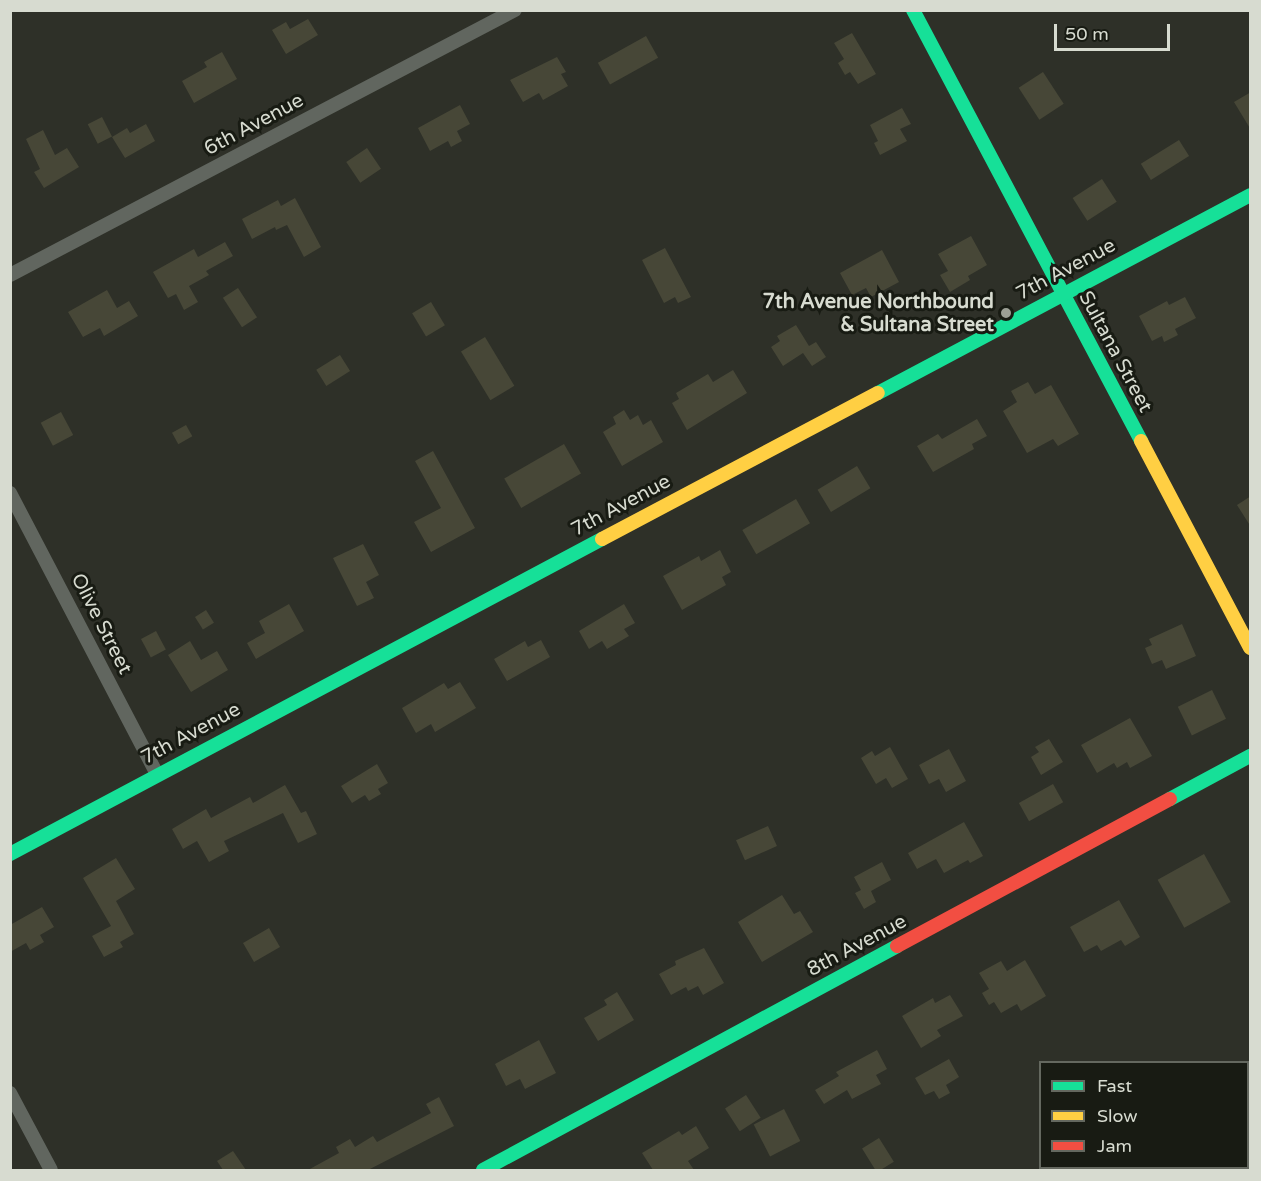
<!DOCTYPE html>
<style>
body{margin:0}
#map{position:relative;width:1261px;height:1181px;overflow:hidden;background:#2e3028;font-family:"Varela Round",sans-serif}
div>[style]{position:absolute}
.building>*{inset:0;background:#474737;transform-origin:0 0}
.street>*{height:14px;margin:-7px;padding:0 7px;transform-origin:7px;border-radius:7px;background:#61665f}
.fast>*{height:14px;margin:-7px;padding:0 7px;transform-origin:7px;border-radius:7px;background:#16e098}
.slow>*{height:14px;margin:-7px;padding:0 7px;transform-origin:7px;border-radius:7px;background:#ffcf43}
.jam>*{height:14px;margin:-7px;padding:0 7px;transform-origin:7px;border-radius:7px;background:#f24e42}
.dots>*{width:16px;height:16px;translate:-50% -50%;box-sizing:border-box;border:3px solid #181b13;border-radius:50%}
span{translate:-50% -50%;white-space:nowrap;text-align:center;line-height:1.15;-webkit-text-stroke:6px #181b13;paint-order:stroke}
.street-label{font-size:20px;color:#d7dbd0}
.poi-label{font-size:20px;color:#d7dbd0;font-weight:700}
.right{translate:-100% -50%;text-align:right}
.frame{position:absolute;inset:0;border:12px solid #d7dbd0;pointer-events:none}
.legend{position:absolute;left:1039px;top:1061px;width:210px;height:108px;box-sizing:border-box;background:#181b13;border:2px solid #64685f;margin:0;padding:8px 10px;list-style:none;font-size:18px;color:#d7dbd0}
.legend li{display:flex;align-items:center;gap:12px;height:30px}
.legend b{width:30px;border:2px solid #64685f}
.scale{position:absolute;left:1054px;top:24px;width:116px;height:27px;box-sizing:border-box;border:3px solid #d7dbd0;border-top:0;padding-left:8px;font-size:18px;line-height:21px;white-space:nowrap;color:#d7dbd0;-webkit-text-stroke:4px #181b13;paint-order:stroke}
</style>
<div id="map">
<div class="building">
<div style="clip-path:polygon(308px 19px,318px 35px,286px 54px,272px 30px,286px 22px,290px 29px)"></div>
<div style="clip-path:polygon(852px 33px,876px 74px,858px 84px,850px 72px,845px 75px,838px 63px,844px 59px,834px 43px)"></div>
<div style="left:646px;top:36px;width:25px;height:55px;rotate:61deg"></div>
<div style="clip-path:polygon(222px 52px,237px 79px,194px 103px,182px 81px,207px 67px,204px 62px)"></div>
<div style="clip-path:polygon(557px 57px,566px 72px,561px 74px,568px 86px,543px 100px,539px 93px,523px 102px,510px 80px)"></div>
<div style="left:1043px;top:72px;width:38px;height:29px;rotate:57deg"></div>
<div style="clip-path:polygon(1251px 92px,1251px 130px,1234px 102px)"></div>
<div style="clip-path:polygon(460px 105px,470px 124px,457px 131px,462px 141px,451px 147px,448px 141px,430px 151px,418px 128px)"></div>
<div style="clip-path:polygon(902px 108px,911px 124px,900px 129px,907px 141px,880px 155px,874px 143px,878px 141px,870px 125px)"></div>
<div style="left:102px;top:117px;width:22px;height:16px;rotate:63deg"></div>
<div style="clip-path:polygon(146px 124px,155px 141px,125px 158px,112px 137px,127px 128px,130px 133px)"></div>
<div style="clip-path:polygon(43px 130px,55px 155px,67px 148px,79px 167px,44px 188px,34px 172px,40px 169px,26px 139px)"></div>
<div style="left:1179px;top:140px;width:19px;height:45px;rotate:58deg"></div>
<div style="left:367px;top:148px;width:25px;height:25px;rotate:56deg"></div>
<div style="left:1102px;top:179px;width:27px;height:35px;rotate:57deg"></div>
<div style="clip-path:polygon(295px 198px,321px 247px,304px 257px,287px 225px,276px 230px,275px 227px,252px 239px,242px 219px,278px 200px,281px 206px)"></div>
<div style="clip-path:polygon(971px 236px,987px 265px,968px 276px,970px 280px,950px 292px,940px 275px,948px 271px,938px 254px)"></div>
<div style="clip-path:polygon(225px 242px,233px 256px,206px 271px,209px 275px,189px 286px,198px 302px,184px 310px,176px 294px,168px 298px,153px 272px,194px 249px,198px 257px)"></div>
<div style="clip-path:polygon(665px 248px,691px 297px,678px 303px,675px 297px,664px 303px,642px 260px)"></div>
<div style="clip-path:polygon(882px 250px,899px 282px,871px 297px,866px 288px,852px 295px,840px 273px)"></div>
<div style="left:238px;top:288px;width:35px;height:18px;rotate:57deg"></div>
<div style="clip-path:polygon(107px 290px,117px 308px,129px 301px,138px 316px,104px 336px,100px 328px,83px 337px,68px 312px)"></div>
<div style="clip-path:polygon(1185px 297px,1196px 318px,1175px 329px,1178px 335px,1164px 342px,1162px 336px,1152px 341px,1139px 316px,1167px 301px,1169px 305px)"></div>
<div style="left:431px;top:302px;width:27px;height:22px;rotate:59deg"></div>
<div style="clip-path:polygon(796px 325px,809px 346px,816px 342px,826px 357px,812px 366px,803px 353px,783px 366px,771px 347px,780px 341px,777px 336px)"></div>
<div style="left:485px;top:337px;width:57px;height:28px;rotate:59deg"></div>
<div style="left:340px;top:355px;width:19px;height:28px;rotate:58deg"></div>
<div style="clip-path:polygon(733px 370px,747px 393px,687px 430px,672px 403px,679px 399px,676px 393px,708px 374px,713px 382px)"></div>
<div style="clip-path:polygon(1028px 382px,1035px 394px,1051px 385px,1079px 434px,1058px 446px,1053px 439px,1027px 453px,1003px 411px,1017px 402px,1011px 391px)"></div>
<div style="clip-path:polygon(624px 410px,630px 420px,638px 415px,643px 425px,651px 420px,663px 442px,622px 466px,603px 432px,616px 424px,613px 417px)"></div>
<div style="left:61px;top:412px;width:26px;height:23px;rotate:62deg"></div>
<div style="clip-path:polygon(977px 419px,987px 436px,972px 444px,974px 449px,933px 472px,917px 446px,938px 434px,942px 439px)"></div>
<div style="left:186px;top:425px;width:13px;height:16px;rotate:61deg"></div>
<div style="left:564px;top:444px;width:34px;height:69px;rotate:60deg"></div>
<div style="clip-path:polygon(433px 451px,475px 528px,431px 552px,414px 522px,441px 508px,415px 461px)"></div>
<div style="left:857px;top:466px;width:26px;height:46px;rotate:59deg"></div>
<div style="clip-path:polygon(1251px 496px,1251px 527px,1237px 505px)"></div>
<div style="left:796px;top:499px;width:28px;height:62px;rotate:60deg"></div>
<div style="clip-path:polygon(363px 544px,379px 575px,366px 582px,374px 598px,357px 606px,333px 558px)"></div>
<div style="clip-path:polygon(720px 550px,731px 572px,722px 577px,726px 585px,682px 610px,663px 576px,699px 556px,701px 561px)"></div>
<div style="clip-path:polygon(289px 604px,304px 631px,256px 659px,247px 643px,265px 633px,259px 621px)"></div>
<div style="clip-path:polygon(624px 604px,635px 623px,624px 629px,629px 636px,607px 649px,602px 641px,589px 649px,579px 631px)"></div>
<div style="left:206px;top:610px;width:15px;height:13px;rotate:58deg"></div>
<div style="clip-path:polygon(1182px 624px,1196px 656px,1166px 669px,1162px 660px,1152px 664px,1145px 648px,1152px 645px,1149px 639px)"></div>
<div style="left:156px;top:631px;width:21px;height:17px;rotate:62deg"></div>
<div style="clip-path:polygon(541px 640px,550px 657px,507px 681px,494px 659px,525px 641px,528px 647px)"></div>
<div style="clip-path:polygon(190px 641px,201px 660px,217px 651px,228px 670px,191px 692px,168px 655px)"></div>
<div style="clip-path:polygon(460px 682px,476px 708px,435px 732px,431px 724px,416px 733px,402px 708px,444px 683px,448px 689px)"></div>
<div style="left:1212px;top:690px;width:32px;height:38px;rotate:64deg"></div>
<div style="clip-path:polygon(1130px 718px,1152px 756px,1130px 768px,1127px 762px,1117px 768px,1114px 763px,1097px 773px,1081px 745px)"></div>
<div style="clip-path:polygon(1049px 739px,1063px 762px,1041px 775px,1031px 757px,1039px 752px,1035px 747px)"></div>
<div style="clip-path:polygon(890px 747px,908px 779px,892px 788px,886px 778px,876px 784px,861px 758px,872px 751px,875px 756px)"></div>
<div style="clip-path:polygon(949px 749px,966px 781px,946px 792px,939px 779px,929px 784px,919px 765px)"></div>
<div style="clip-path:polygon(377px 764px,388px 783px,378px 789px,381px 794px,369px 801px,365px 795px,352px 803px,341px 786px)"></div>
<div style="left:1053px;top:784px;width:21px;height:39px;rotate:61deg"></div>
<div style="clip-path:polygon(285px 785px,301px 813px,306px 811px,317px 834px,298px 843px,283px 813px,224px 841px,229px 851px,209px 862px,197px 841px,183px 849px,172px 829px,206px 809px,211px 818px,250px 797px,253px 803px)"></div>
<div style="clip-path:polygon(964px 822px,983px 856px,970px 863px,968px 860px,944px 873px,936px 859px,917px 869px,908px 853px)"></div>
<div style="left:768px;top:826px;width:22px;height:35px;rotate:66deg"></div>
<div style="left:1204px;top:854px;width:55px;height:53px;rotate:61deg"></div>
<div style="clip-path:polygon(116px 858px,135px 889px,116px 901px,134px 934px,120px 942px,123px 947px,104px 957px,92px 936px,111px 926px,83px 878px)"></div>
<div style="clip-path:polygon(882px 862px,891px 880px,871px 891px,876px 902px,864px 909px,855px 893px,861px 890px,854px 877px)"></div>
<div style="clip-path:polygon(782px 895px,794px 914px,800px 911px,813px 932px,762px 962px,738px 922px)"></div>
<div style="clip-path:polygon(1119px 900px,1140px 937px,1125px 946px,1121px 940px,1101px 951px,1097px 945px,1084px 952px,1070px 927px)"></div>
<div style="clip-path:polygon(42px 907px,54px 927px,40px 935px,44px 942px,30px 950px,26px 943px,10px 952px,10px 925px)"></div>
<div style="left:269px;top:928px;width:22px;height:30px;rotate:60deg"></div>
<div style="clip-path:polygon(704px 948px,724px 983px,703px 995px,698px 986px,688px 991px,686px 987px,671px 995px,659px 974px,676px 965px,675px 961px)"></div>
<div style="clip-path:polygon(1025px 960px,1046px 996px,1021px 1011px,1017px 1004px,1001px 1013px,994px 1002px,989px 1005px,982px 993px,989px 989px,979px 973px,1001px 961px,1007px 971px)"></div>
<div style="clip-path:polygon(617px 992px,634px 1020px,598px 1041px,584px 1018px,607px 1005px,604px 1000px)"></div>
<div style="clip-path:polygon(950px 995px,963px 1016px,937px 1030px,941px 1036px,921px 1048px,902px 1016px,933px 998px,935px 1003px)"></div>
<div style="clip-path:polygon(539px 1040px,556px 1073px,525px 1089px,520px 1079px,506px 1086px,495px 1064px)"></div>
<div style="clip-path:polygon(877px 1050px,887px 1069px,876px 1075px,881px 1084px,852px 1099px,847px 1090px,824px 1104px,815px 1090px,839px 1076px,836px 1072px)"></div>
<div style="clip-path:polygon(949px 1059px,959px 1077px,946px 1085px,950px 1093px,939px 1099px,934px 1091px,925px 1095px,915px 1078px)"></div>
<div style="left:746px;top:1095px;width:27px;height:25px;rotate:57deg"></div>
<div style="clip-path:polygon(439px 1097px,454px 1126px,368px 1170px,308px 1170px,339px 1153px,336px 1147px,350px 1139px,355px 1147px,373px 1136px,377px 1142px,431px 1113px,426px 1104px)"></div>
<div style="left:784px;top:1109px;width:36px;height:34px;rotate:63deg"></div>
<div style="clip-path:polygon(696px 1126px,709px 1148px,688px 1161px,694px 1170px,653px 1170px,642px 1153px,679px 1131px,682px 1135px)"></div>
<div style="left:879px;top:1138px;width:28px;height:20px;rotate:58deg"></div>
<div style="clip-path:polygon(233px 1151px,246px 1170px,223px 1170px,217px 1161px)"></div>
</div>
<div class="street">
<div style="left:10px;top:275px;width:570px;rotate:-27.69deg"></div>
<div style="left:10px;top:493px;width:317px;rotate:62.4deg"></div>
<div style="left:10px;top:1093px;width:87px;rotate:62deg"></div>
</div>
<div class="fast">
<div style="left:913px;top:10px;width:488px;rotate:62.1deg"></div>
<div style="left:878px;top:393px;width:421px;rotate:-28deg"></div>
<div style="left:1170px;top:799px;width:91px;rotate:-28.3deg"></div>
<div style="left:10px;top:854px;width:671px;rotate:-28.02deg"></div>
<div style="left:483px;top:1170px;width:471px;rotate:-28.4deg"></div>
</div>
<div class="slow">
<div style="left:1141px;top:441px;width:234px;rotate:62.2deg"></div>
<div style="left:602px;top:539px;width:312px;rotate:-27.9deg"></div>
</div>
<div class="jam">
<div style="left:897px;top:946px;width:310px;rotate:-28.3deg"></div>
</div>
<div class="dots">
<div style="left:1006px;top:313px;background:#9c9f95"></div>
</div>
<div class="street-label">
<span style="left:254px;top:125px;rotate:-28deg">6th Avenue</span>
<span style="left:1066px;top:270px;rotate:-28deg">7th Avenue</span>
<span style="left:1115px;top:352px;rotate:62deg">Sultana Street</span>
<span style="left:621px;top:506px;rotate:-28deg">7th Avenue</span>
<span style="left:101px;top:624px;rotate:63deg">Olive Street</span>
<span style="left:191px;top:734px;rotate:-28deg">7th Avenue</span>
<span style="left:857px;top:946px;rotate:-28deg">8th Avenue</span>
</div>
<div class="poi-label">
<span class="right" style="left:994px;top:314px">7th Avenue Northbound<br>&amp; Sultana Street</span>
</div>
<div class="frame"></div>
<ul class="legend">
<li><b style="height:8px;background:#16e098"></b>Fast</li>
<li><b style="height:8px;background:#ffcf43"></b>Slow</li>
<li><b style="height:8px;background:#f24e42"></b>Jam</li>
</ul>
<div class="scale">50 m</div>
</div>
